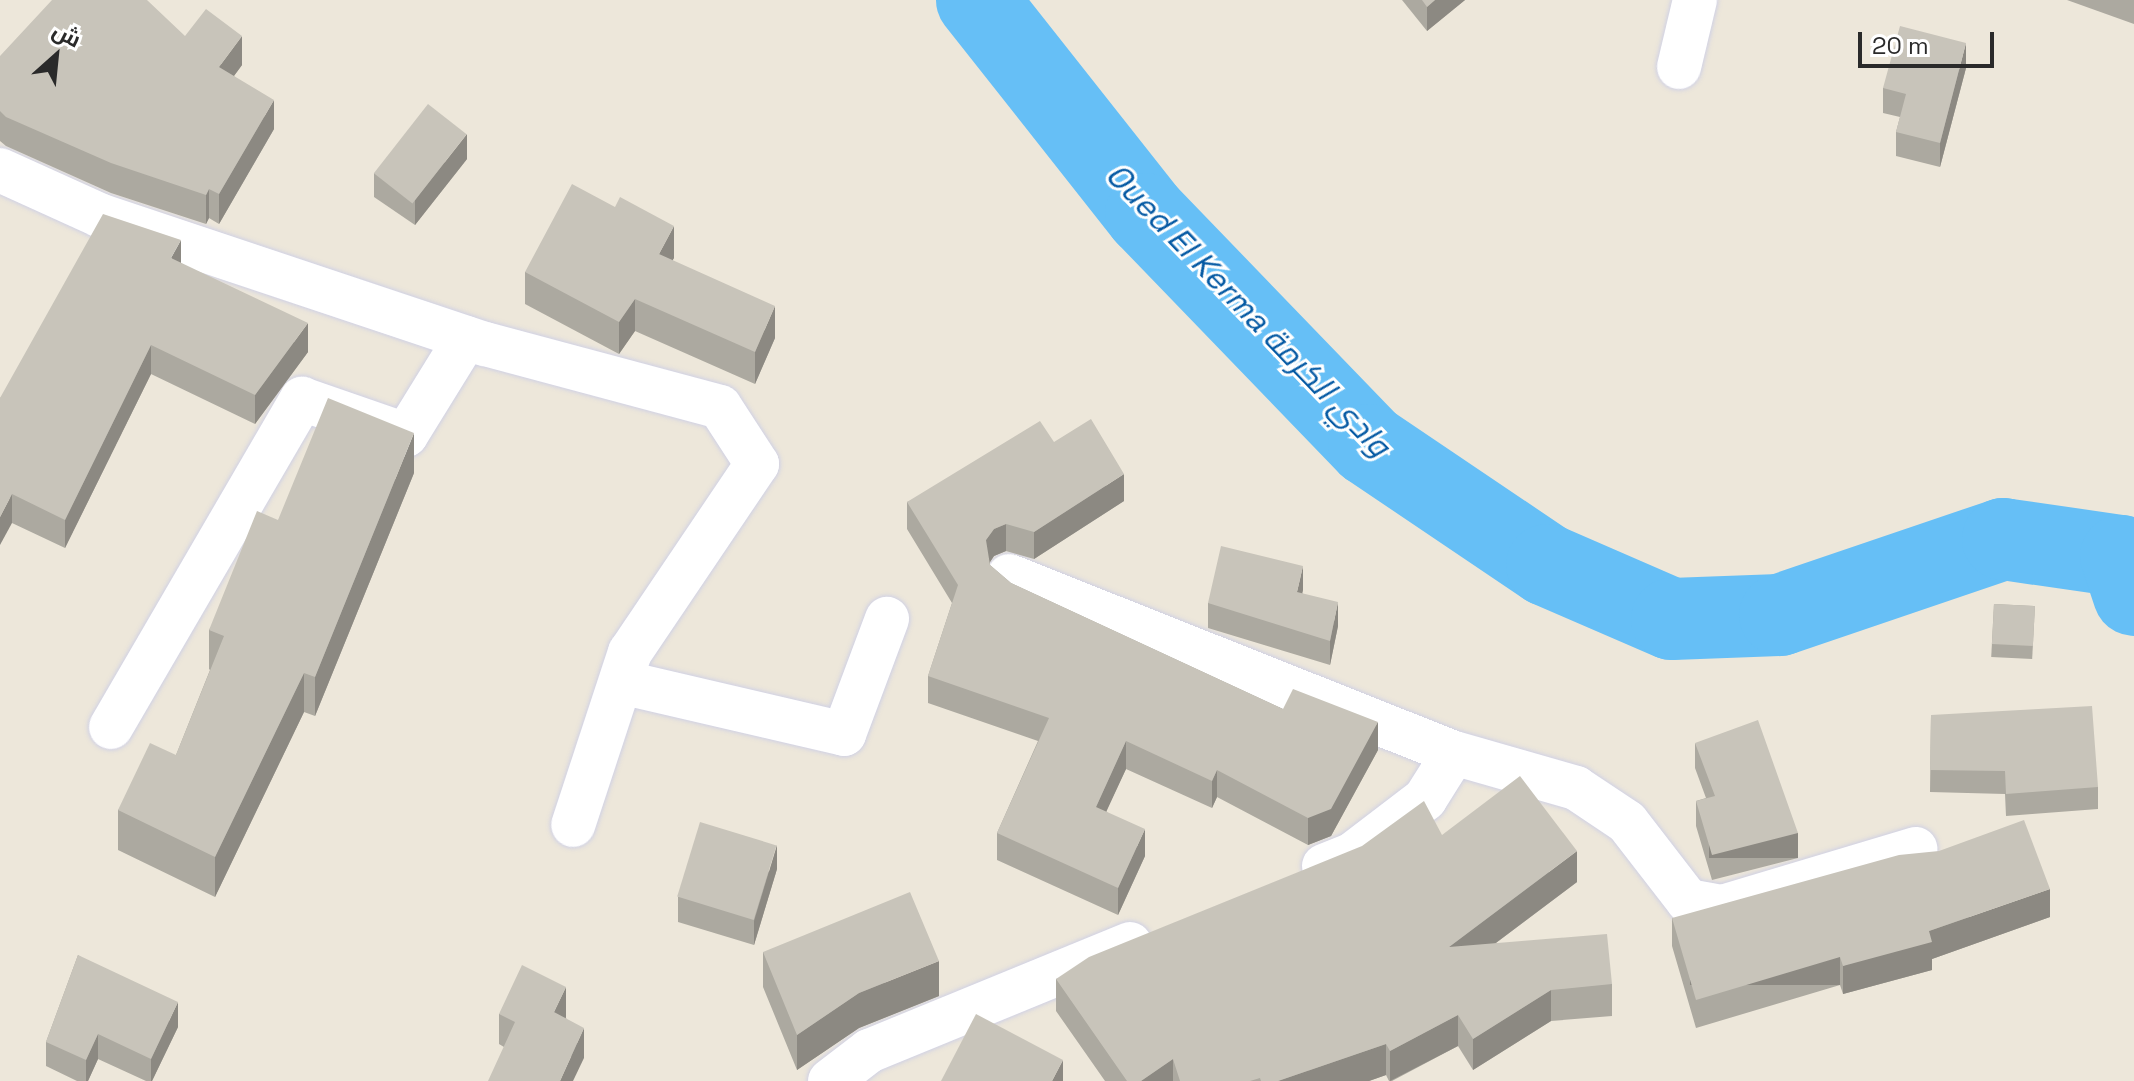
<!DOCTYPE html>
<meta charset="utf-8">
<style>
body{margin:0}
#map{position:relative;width:2134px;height:1081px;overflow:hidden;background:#ede7da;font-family:"Space Grotesk",Cairo,sans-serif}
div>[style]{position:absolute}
.river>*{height:82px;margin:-41px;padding:0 41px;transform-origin:41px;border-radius:41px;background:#66bff6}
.roads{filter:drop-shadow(0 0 2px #d0d1e4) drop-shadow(0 0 2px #d0d1e4)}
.minor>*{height:44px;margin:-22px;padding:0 22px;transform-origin:22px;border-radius:22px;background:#fff}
.wall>*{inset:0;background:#aca9a0;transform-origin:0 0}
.shaded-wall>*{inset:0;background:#8c8982;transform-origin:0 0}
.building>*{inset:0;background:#c8c4ba;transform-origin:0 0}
span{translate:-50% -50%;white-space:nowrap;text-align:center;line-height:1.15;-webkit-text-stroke:6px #fff;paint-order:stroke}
.water-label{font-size:32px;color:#0459a3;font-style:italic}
.north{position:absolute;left:16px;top:16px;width:80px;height:80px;-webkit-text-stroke:6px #fff;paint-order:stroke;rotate:27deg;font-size:22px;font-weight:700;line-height:32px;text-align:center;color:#2a2a2a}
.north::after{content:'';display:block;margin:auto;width:28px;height:36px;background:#2a2a2a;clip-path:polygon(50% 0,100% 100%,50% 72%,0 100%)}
.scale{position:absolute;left:1858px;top:32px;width:136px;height:36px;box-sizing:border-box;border:4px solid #2a2a2a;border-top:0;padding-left:10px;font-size:24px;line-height:28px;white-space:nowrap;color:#2a2a2a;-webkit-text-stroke:6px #fff;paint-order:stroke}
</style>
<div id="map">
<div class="river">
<div style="left:977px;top:0;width:273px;rotate:51.7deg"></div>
<div style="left:1146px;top:214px;width:321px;rotate:46deg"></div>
<div style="left:1369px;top:445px;width:215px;rotate:34deg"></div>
<div style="left:1547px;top:565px;width:136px;rotate:23.4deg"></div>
<div style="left:1672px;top:619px;width:108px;rotate:-2.1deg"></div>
<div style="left:1780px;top:615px;width:236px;rotate:-18.8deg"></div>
<div style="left:2003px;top:539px;width:119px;rotate:8.2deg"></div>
<div style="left:2121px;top:556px;width:41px;rotate:71.6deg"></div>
</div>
<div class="roads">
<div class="minor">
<div style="left:1679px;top:67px;width:69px;rotate:-76.6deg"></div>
<div style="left:0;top:170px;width:109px;rotate:24.4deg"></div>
<div style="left:99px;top:215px;width:407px;rotate:18.5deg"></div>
<div style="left:485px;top:344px;width:243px;rotate:15deg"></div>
<div style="left:720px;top:407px;width:68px;rotate:57deg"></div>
<div style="left:757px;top:464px;width:227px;rotate:124deg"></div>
<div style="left:630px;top:652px;width:182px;rotate:108.2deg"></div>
<div style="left:1009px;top:576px;width:479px;rotate:21.7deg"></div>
<div style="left:1454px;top:753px;width:127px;rotate:16deg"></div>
<div style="left:1576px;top:788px;width:61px;rotate:33.7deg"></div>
<div style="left:1627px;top:822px;width:100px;rotate:52.3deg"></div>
<div style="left:1688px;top:901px;width:35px;rotate:10deg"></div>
<div style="left:1722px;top:907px;width:202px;rotate:-16.7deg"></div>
<div style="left:621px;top:682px;width:229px;rotate:13.1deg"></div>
<div style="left:844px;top:734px;width:123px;rotate:-69.5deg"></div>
<div style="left:111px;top:727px;width:380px;rotate:-59.8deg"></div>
<div style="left:302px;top:399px;width:110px;rotate:19.1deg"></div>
<div style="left:406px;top:435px;width:114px;rotate:-58.3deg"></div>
<div style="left:1324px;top:866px;width:31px;rotate:-22deg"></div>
<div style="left:1353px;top:854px;width:91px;rotate:-37.4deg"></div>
<div style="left:1425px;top:799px;width:54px;rotate:-57.8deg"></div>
<div style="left:830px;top:1081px;width:49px;rotate:-37.6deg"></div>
<div style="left:869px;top:1051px;width:282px;rotate:-22.3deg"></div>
</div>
</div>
<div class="wall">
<div style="clip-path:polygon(1402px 0,1465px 0,1427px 31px)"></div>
<div style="clip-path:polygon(2067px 0,2134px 0,2134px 24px)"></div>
<div style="clip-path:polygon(0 56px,242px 65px,234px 76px,274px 129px,219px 224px,209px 218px,206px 224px,111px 193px,6px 146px,0 141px)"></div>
<div style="clip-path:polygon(1966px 68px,1940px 167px,1896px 156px,1896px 132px,1900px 117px,1883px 113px,1883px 88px)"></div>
<div style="clip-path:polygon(467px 159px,415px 225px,374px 197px,374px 173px)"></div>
<div style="clip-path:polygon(674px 258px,672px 260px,775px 338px,755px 384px,635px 331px,619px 354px,525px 304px,525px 272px)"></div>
<div style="clip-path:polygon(181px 263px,308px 352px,255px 424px,151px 374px,65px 548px,12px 523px,0 398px)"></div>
<div style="clip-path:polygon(1054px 442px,1124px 501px,1034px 559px,1006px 551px,994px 556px,990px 562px,990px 565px,1011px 583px,1283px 709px,1378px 750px,1331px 836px,1308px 845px,1217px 797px,1212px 808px,1126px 769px,1106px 811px,1145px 856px,1118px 915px,997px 860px,997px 833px,1038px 741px,928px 703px,928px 676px,952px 603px,907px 529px,907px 502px)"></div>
<div style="clip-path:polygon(414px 473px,315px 716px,304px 712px,215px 897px,118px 850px,118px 810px,176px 755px,210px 670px,209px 669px,209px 630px,278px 520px)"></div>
<div style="clip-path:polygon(1303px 590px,1302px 593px,1338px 626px,1330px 665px,1208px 628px,1208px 603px)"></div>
<div style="left:1994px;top:604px;width:41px;height:53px;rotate:3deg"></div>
<div style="clip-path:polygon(1931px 715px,2098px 787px,2098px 809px,2006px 816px,2005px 794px,1930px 792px)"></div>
<div style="clip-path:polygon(1695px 743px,1798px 858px,1712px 880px,1696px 826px,1696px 801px,1706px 798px,1695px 768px)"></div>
<div style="clip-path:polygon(1442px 835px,1577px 882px,1496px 943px,1612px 984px,1612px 1016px,1551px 1021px,1473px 1070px,1458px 1046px,1392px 1081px,1389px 1081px,1386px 1075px,1369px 1081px,1105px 1081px,1056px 1011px,1056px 979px)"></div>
<div style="clip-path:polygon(777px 869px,754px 945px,678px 922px,678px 897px)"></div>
<div style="clip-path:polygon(2050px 917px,1932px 959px,1932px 970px,1843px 994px,1840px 985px,1696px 1028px,1672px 946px,1672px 918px)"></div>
<div style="clip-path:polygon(763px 952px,939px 996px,859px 1028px,797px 1070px,763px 987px)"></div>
<div style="clip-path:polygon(78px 955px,178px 1027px,152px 1081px,146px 1081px,98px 1059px,88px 1081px,77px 1081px,46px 1066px,46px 1042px)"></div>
<div style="clip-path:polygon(499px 1014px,566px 1017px,566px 1018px,584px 1058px,504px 1047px,499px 1044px)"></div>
</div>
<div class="shaded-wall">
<div style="clip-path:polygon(1435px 0,1465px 0,1427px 31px,1427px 7px)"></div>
<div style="clip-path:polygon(242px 36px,242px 65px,219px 96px,219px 67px)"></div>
<div style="clip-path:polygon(1966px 43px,1966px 68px,1940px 167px,1940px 143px)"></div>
<div style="clip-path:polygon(274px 100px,274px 129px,219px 224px,219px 194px)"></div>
<div style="clip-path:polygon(467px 134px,467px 159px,415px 225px,415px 200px)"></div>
<div style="clip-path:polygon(209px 189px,209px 218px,206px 224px,206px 195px)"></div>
<div style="clip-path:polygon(674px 226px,674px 258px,659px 285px,659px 254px)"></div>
<div style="clip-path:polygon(181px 240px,181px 269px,171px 258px)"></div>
<div style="clip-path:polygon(635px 299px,635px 331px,619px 354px,619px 322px)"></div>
<div style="clip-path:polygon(775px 306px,775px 338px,755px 384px,755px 352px)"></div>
<div style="clip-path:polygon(308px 323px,308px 352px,255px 424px,255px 395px)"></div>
<div style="clip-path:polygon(151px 345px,151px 374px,65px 548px,65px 520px)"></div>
<div style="clip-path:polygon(414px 433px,414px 473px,315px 716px,315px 677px)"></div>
<div style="clip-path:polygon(1124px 474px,1124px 501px,1034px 559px,1034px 532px)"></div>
<div style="clip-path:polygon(12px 494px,12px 523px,0 545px,0 517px)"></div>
<div style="clip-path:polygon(1006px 524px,1006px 551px,994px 556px,986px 568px,986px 540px,994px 529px)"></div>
<div style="clip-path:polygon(1303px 566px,1303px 590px,1297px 616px,1297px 592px)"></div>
<div style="clip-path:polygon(1338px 602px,1338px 626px,1330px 665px,1330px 641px)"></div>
<div style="clip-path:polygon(304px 673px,304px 712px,215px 897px,215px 857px)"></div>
<div style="clip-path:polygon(1378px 722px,1378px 750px,1331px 836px,1308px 845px,1308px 818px)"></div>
<div style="clip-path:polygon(1126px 741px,1126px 769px,1096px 834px,1096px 807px)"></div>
<div style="clip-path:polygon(1217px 770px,1217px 797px,1212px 808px,1212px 781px)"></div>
<div style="clip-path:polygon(1145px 829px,1145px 856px,1118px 915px,1118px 888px)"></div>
<div style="left:1798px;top:833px;width:25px;height:89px;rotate:90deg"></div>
<div style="clip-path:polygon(777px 845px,777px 869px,754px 945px,754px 921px)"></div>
<div style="clip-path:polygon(1577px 851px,1577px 882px,1449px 978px,1449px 947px)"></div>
<div style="clip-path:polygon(2050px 889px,2050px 917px,1932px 959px,1932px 970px,1843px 994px,1843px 966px,1929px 931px)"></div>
<div style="left:1840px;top:957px;width:28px;height:150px;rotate:90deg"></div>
<div style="clip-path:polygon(939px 961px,939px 996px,859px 1028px,797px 1070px,797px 1035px,859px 993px)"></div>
<div style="clip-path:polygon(566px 987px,566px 1017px,554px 1042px,554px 1012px)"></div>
<div style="clip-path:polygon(1551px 990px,1551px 1021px,1473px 1070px,1473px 1039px)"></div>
<div style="clip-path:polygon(178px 1002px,178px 1027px,152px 1081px,151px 1081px,151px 1059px)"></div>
<div style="clip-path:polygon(1458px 1015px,1458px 1046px,1390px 1081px,1390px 1051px)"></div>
<div style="clip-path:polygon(584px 1028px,584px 1058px,573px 1081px,560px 1081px)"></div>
<div style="clip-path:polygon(98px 1034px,98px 1059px,88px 1081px,86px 1081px,86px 1060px)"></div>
<div style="clip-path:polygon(1386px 1044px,1386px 1075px,1369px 1081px,1278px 1081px)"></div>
<div style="clip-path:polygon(1173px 1059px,1173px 1081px,1141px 1081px)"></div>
<div style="clip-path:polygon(1063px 1060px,1063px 1081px,1052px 1081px)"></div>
</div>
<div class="building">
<div style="clip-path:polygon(52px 0,147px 0,185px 36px,206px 9px,242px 36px,219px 67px,274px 100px,219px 194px,209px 189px,206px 195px,111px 163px,6px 117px,0 111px,0 56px)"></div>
<div style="clip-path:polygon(1422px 0,1435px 0,1427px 7px)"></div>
<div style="clip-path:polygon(1900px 26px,1966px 43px,1940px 143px,1896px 132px,1906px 94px,1883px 88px)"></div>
<div style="left:428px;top:104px;width:49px;height:88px;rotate:38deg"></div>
<div style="clip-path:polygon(572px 184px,615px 207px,620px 197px,674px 226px,659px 254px,775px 306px,755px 352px,635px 299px,619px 322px,525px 272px)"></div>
<div style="clip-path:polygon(103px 214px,181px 240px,171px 258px,308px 323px,255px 395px,151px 345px,65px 520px,12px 494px,0 517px,0 398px)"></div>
<div style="clip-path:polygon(328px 398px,414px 433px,315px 677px,304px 673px,215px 857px,118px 810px,150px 743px,176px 755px,224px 636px,209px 630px,257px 511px,278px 520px)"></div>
<div style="clip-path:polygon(1091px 419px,1124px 474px,1034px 532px,1006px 524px,994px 529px,986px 540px,990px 565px,1011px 583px,1283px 709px,1293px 689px,1378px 722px,1331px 809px,1308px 818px,1217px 770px,1212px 781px,1126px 741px,1096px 807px,1145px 829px,1118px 888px,997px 833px,1049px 718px,928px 676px,958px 585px,907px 502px,1040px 421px,1054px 442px)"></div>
<div style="clip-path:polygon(1221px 546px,1303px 566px,1297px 592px,1338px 602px,1330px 641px,1208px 603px)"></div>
<div style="left:1994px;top:604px;width:41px;height:40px;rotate:3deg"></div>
<div style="clip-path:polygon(2092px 706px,2098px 787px,2006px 794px,2005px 771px,1930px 770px,1931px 715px)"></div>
<div style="clip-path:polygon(1758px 720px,1798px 833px,1712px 855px,1696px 801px,1715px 796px,1695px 743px)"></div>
<div style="clip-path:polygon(1520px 776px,1577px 851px,1449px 947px,1607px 934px,1612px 984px,1551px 990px,1473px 1039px,1458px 1015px,1390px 1051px,1386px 1044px,1278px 1081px,1261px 1081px,1260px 1078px,1250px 1081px,1180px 1081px,1173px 1059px,1141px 1081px,1127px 1081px,1056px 979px,1089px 957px,1362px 846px,1424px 801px,1442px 835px)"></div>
<div style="clip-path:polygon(2024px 820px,2050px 889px,1929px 931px,1932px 942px,1843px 966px,1840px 957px,1696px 1000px,1672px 918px,1899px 855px,1939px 851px)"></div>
<div style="left:700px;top:822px;width:80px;height:78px;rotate:17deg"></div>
<div style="clip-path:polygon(910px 892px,939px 961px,859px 993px,797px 1035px,763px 952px)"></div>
<div style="clip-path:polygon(78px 955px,178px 1002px,151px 1059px,98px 1034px,86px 1060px,46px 1042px)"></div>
<div style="clip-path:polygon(522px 965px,566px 987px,554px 1012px,584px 1028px,560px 1081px,488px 1081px,515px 1022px,499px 1014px)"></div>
<div style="clip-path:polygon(976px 1014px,1063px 1060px,1052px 1081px,941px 1081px)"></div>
</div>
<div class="water-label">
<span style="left:1248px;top:310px;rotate:46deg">Oued El Kerma وادي الكرمة</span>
</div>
<div class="north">ش</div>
<div class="scale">20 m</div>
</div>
